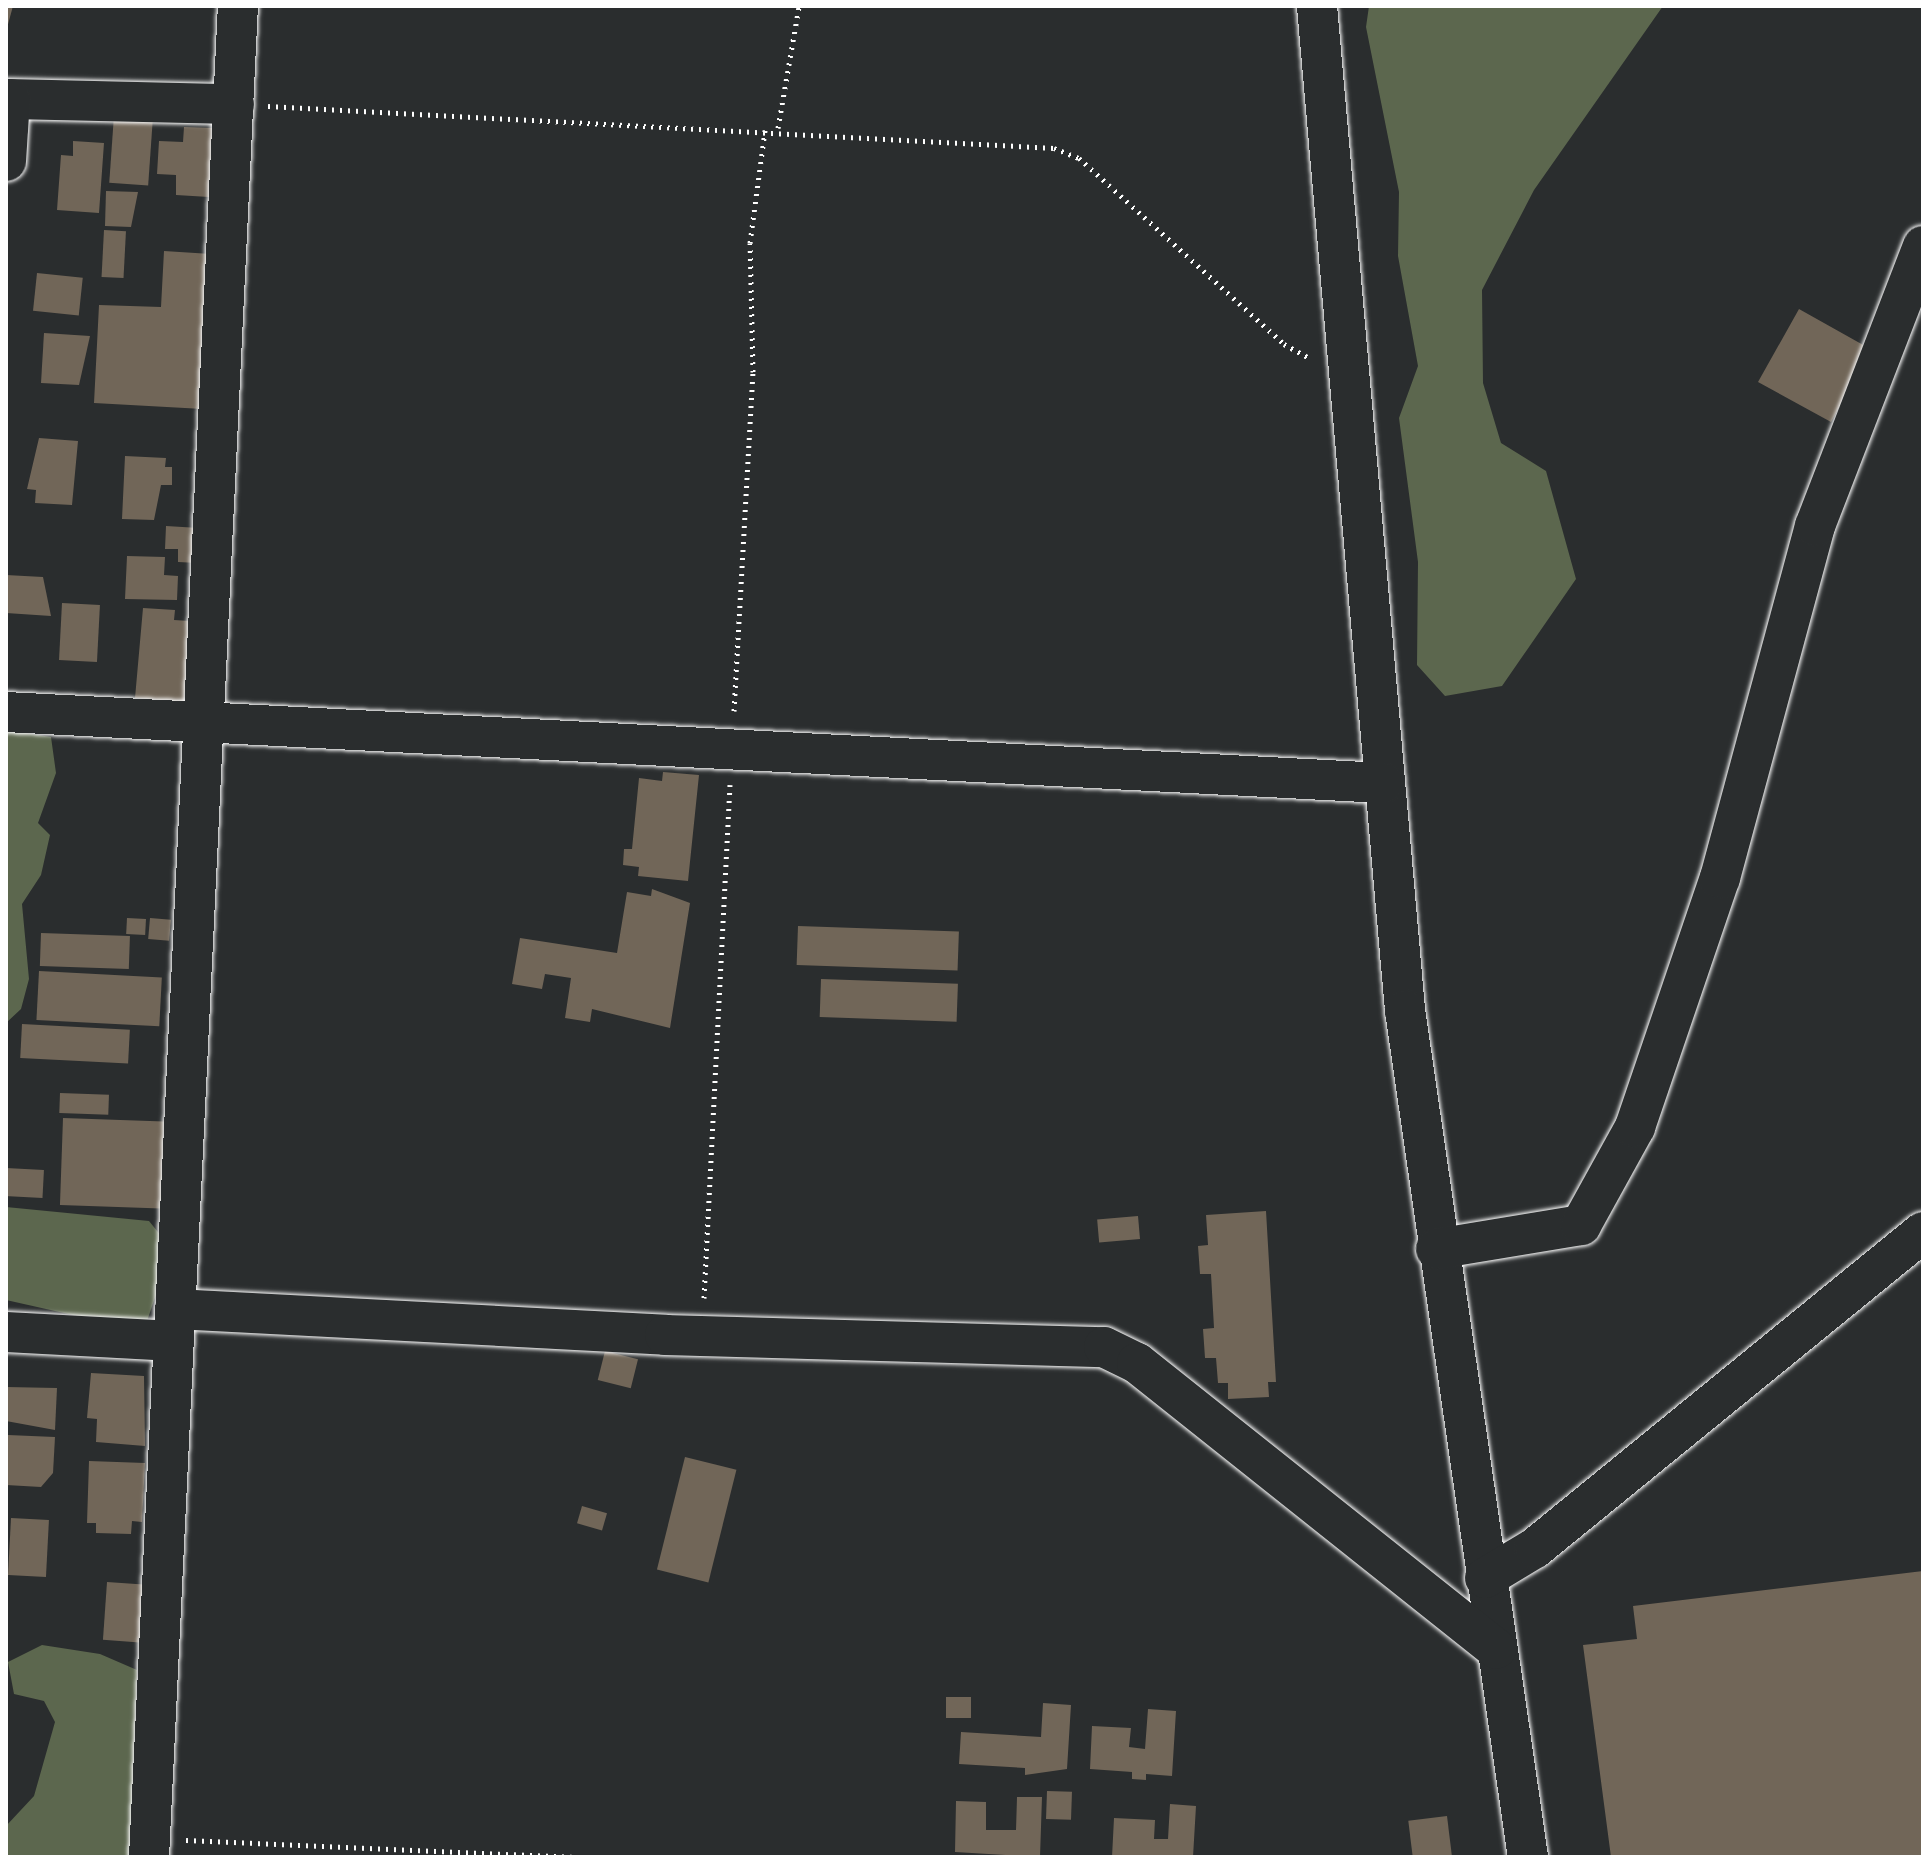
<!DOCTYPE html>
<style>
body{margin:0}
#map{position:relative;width:1929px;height:1863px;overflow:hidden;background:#2a2d2e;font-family:"Gochi Hand",sans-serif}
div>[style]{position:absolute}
.green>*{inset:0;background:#5c674e}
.building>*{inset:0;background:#716658;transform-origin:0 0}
.path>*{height:5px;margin-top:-2.5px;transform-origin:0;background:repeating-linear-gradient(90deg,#fff 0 2px,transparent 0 8px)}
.roads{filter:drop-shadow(0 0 2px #fff) drop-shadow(0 0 2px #fff)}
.minor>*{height:40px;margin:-20px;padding:0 20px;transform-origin:20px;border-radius:20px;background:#2a2d2e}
span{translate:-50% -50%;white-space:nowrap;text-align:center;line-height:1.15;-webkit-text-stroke:6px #2a2d2e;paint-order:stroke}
.frame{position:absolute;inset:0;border:8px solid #fff;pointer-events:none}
</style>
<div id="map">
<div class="green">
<div style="clip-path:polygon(1369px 6px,1663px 6px,1534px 190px,1482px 290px,1483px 383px,1501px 443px,1546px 471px,1576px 579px,1502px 686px,1445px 696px,1417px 665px,1418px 562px,1399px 418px,1418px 366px,1398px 256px,1399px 192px,1366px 27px)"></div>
<div style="clip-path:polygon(6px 730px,51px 737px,56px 773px,38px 823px,50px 835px,41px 875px,22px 904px,29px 979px,21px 1009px,6px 1023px)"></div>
<div style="clip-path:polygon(6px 1207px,149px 1221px,162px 1237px,161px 1280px,147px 1321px,104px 1322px,6px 1300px)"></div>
<div style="clip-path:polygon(42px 1645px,100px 1654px,137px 1670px,130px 1857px,6px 1857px,6px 1826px,34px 1796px,55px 1722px,44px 1701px,14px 1694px,8px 1662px)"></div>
</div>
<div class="building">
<div style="clip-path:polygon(6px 6px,13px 6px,7px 28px,6px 28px)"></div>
<div style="left:114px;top:115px;width:39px;height:68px;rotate:4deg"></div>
<div style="clip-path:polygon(184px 127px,212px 128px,209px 197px,176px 195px,176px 175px,157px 174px,159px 141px,183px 142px)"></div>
<div style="clip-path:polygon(73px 141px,104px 143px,99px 213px,57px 210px,61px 155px,73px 156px)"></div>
<div style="clip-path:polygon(106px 191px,138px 192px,131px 227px,105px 226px)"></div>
<div style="left:104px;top:230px;width:22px;height:47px;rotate:3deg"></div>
<div style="clip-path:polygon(164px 251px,211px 254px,203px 409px,94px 403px,99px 305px,161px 307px)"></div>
<div style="left:37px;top:273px;width:46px;height:38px;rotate:6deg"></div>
<div style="clip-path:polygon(1799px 309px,1865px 346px,1859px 356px,1865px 359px,1831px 422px,1758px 382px)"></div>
<div style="clip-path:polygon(44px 333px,90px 336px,79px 385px,41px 383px)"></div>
<div style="clip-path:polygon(39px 438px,78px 441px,72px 505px,35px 503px,36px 490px,27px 489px)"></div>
<div style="clip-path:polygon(125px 456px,166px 458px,165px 467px,172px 467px,172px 485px,161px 485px,154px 520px,122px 519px)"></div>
<div style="clip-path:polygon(166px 526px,199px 528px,198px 563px,178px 562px,178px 549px,165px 549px)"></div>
<div style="clip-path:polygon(127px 556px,165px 557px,164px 575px,178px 576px,177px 600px,125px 599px)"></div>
<div style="clip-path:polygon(6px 575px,43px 577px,51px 616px,6px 613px)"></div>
<div style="left:62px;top:603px;width:38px;height:57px;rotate:3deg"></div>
<div style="clip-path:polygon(143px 608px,175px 610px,174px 620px,190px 621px,184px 702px,135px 698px)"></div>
<div style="clip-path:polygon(663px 772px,699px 775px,688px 881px,638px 876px,639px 867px,623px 865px,624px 849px,632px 849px,639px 778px,662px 781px)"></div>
<div style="clip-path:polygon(652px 889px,690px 903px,670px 1028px,592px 1009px,590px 1022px,565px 1018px,571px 978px,545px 974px,542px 989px,512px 984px,520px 938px,617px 953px,627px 892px,651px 896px)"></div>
<div style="left:127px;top:918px;width:19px;height:16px;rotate:3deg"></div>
<div style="left:150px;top:918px;width:21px;height:21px;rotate:5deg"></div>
<div style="left:798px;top:926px;width:161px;height:39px;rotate:2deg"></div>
<div style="left:41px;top:933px;width:89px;height:33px;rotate:2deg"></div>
<div style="left:39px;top:971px;width:123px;height:49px;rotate:3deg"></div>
<div style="left:821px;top:979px;width:137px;height:38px;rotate:2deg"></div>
<div style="left:22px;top:1024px;width:108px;height:34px;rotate:3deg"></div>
<div style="left:60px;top:1093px;width:49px;height:20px;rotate:2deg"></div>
<div style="left:63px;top:1118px;width:101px;height:87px;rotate:2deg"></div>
<div style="left:6px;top:1168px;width:38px;height:28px;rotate:3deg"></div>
<div style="clip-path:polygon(1266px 1211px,1276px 1382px,1268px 1382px,1269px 1397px,1228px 1399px,1228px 1383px,1218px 1383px,1216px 1358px,1205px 1358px,1203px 1329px,1214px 1328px,1211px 1274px,1200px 1274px,1198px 1246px,1208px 1245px,1206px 1215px)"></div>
<div style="left:1138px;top:1216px;width:23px;height:41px;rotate:85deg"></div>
<div style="left:605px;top:1351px;width:34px;height:30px;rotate:14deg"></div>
<div style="clip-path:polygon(91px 1373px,144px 1376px,145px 1446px,96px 1442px,97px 1419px,87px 1418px)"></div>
<div style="clip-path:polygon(6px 1387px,57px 1388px,55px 1430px,6px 1421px)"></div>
<div style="clip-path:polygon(8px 1435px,55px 1437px,53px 1473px,41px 1487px,6px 1485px)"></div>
<div style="left:685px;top:1457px;width:53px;height:116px;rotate:14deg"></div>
<div style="clip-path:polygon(89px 1461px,145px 1463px,142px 1522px,132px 1521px,131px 1534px,96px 1533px,96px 1523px,87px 1523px)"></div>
<div style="left:582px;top:1506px;width:26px;height:18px;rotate:16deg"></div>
<div style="left:11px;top:1518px;width:38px;height:57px;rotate:3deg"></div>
<div style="clip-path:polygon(1923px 1571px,1923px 1857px,1611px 1857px,1583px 1645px,1637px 1639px,1633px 1606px)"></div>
<div style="left:107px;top:1582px;width:40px;height:58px;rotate:4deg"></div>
<div style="left:946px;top:1697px;width:25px;height:21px"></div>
<div style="clip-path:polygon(1043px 1703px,1071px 1705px,1067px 1769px,1025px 1775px,1025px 1768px,959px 1764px,961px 1732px,1041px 1737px)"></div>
<div style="clip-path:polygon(1148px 1709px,1176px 1711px,1172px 1776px,1146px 1774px,1146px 1780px,1132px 1779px,1132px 1772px,1090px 1769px,1092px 1726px,1131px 1728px,1129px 1747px,1145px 1749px)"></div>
<div style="left:1047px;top:1791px;width:25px;height:28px;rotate:2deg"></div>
<div style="clip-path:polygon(1017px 1797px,1042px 1797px,1040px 1857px,955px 1852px,956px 1801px,986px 1802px,986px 1830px,1016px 1830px)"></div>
<div style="clip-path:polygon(1170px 1804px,1196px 1806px,1193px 1857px,1112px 1857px,1114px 1818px,1155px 1820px,1154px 1839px,1168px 1839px)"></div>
<div style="left:1447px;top:1816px;width:41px;height:39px;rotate:83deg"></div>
</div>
<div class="path">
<div style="left:268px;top:106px;width:787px;rotate:3.06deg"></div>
<div style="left:1054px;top:148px;width:27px;rotate:22deg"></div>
<div style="left:1079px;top:158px;width:277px;rotate:42.2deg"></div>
<div style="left:1284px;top:344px;width:31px;rotate:29deg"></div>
<div style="left:778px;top:128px;width:124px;rotate:-80.2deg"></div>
<div style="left:734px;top:711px;width:340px;rotate:-86.8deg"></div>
<div style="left:753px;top:372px;width:129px;rotate:-91.3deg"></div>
<div style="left:750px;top:243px;width:114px;rotate:-82.4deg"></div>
<div style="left:704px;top:1298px;width:514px;rotate:-87.1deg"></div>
<div style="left:186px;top:1840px;width:386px;rotate:2.5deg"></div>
</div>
<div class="roads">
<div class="minor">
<div style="left:1317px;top:6px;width:1008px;rotate:84.99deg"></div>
<div style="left:1405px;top:1010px;width:856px;rotate:81.74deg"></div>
<div style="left:6px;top:99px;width:228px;rotate:1.3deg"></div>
<div style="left:6px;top:161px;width:62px;rotate:-86.3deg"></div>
<div style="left:6px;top:712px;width:1379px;rotate:2.95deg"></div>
<div style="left:1436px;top:1249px;width:147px;rotate:-9.4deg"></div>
<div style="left:1581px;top:1225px;width:112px;rotate:-61.1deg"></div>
<div style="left:1635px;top:1127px;width:263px;rotate:-71.2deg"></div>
<div style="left:1720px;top:878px;width:365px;rotate:-74.9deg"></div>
<div style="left:1815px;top:526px;width:300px;rotate:-68.9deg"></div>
<div style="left:175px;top:1309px;width:491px;rotate:3deg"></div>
<div style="left:665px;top:1335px;width:439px;rotate:1.6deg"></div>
<div style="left:1104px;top:1347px;width:37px;rotate:26deg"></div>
<div style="left:1137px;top:1363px;width:459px;rotate:38.5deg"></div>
<div style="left:6px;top:1332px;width:168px;rotate:3.1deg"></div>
<div style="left:1485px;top:1578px;width:58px;rotate:-31deg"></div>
<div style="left:1535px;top:1548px;width:500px;rotate:-39.16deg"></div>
<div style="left:149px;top:1857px;width:1853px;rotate:-87.25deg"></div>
</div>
</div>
<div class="frame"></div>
</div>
